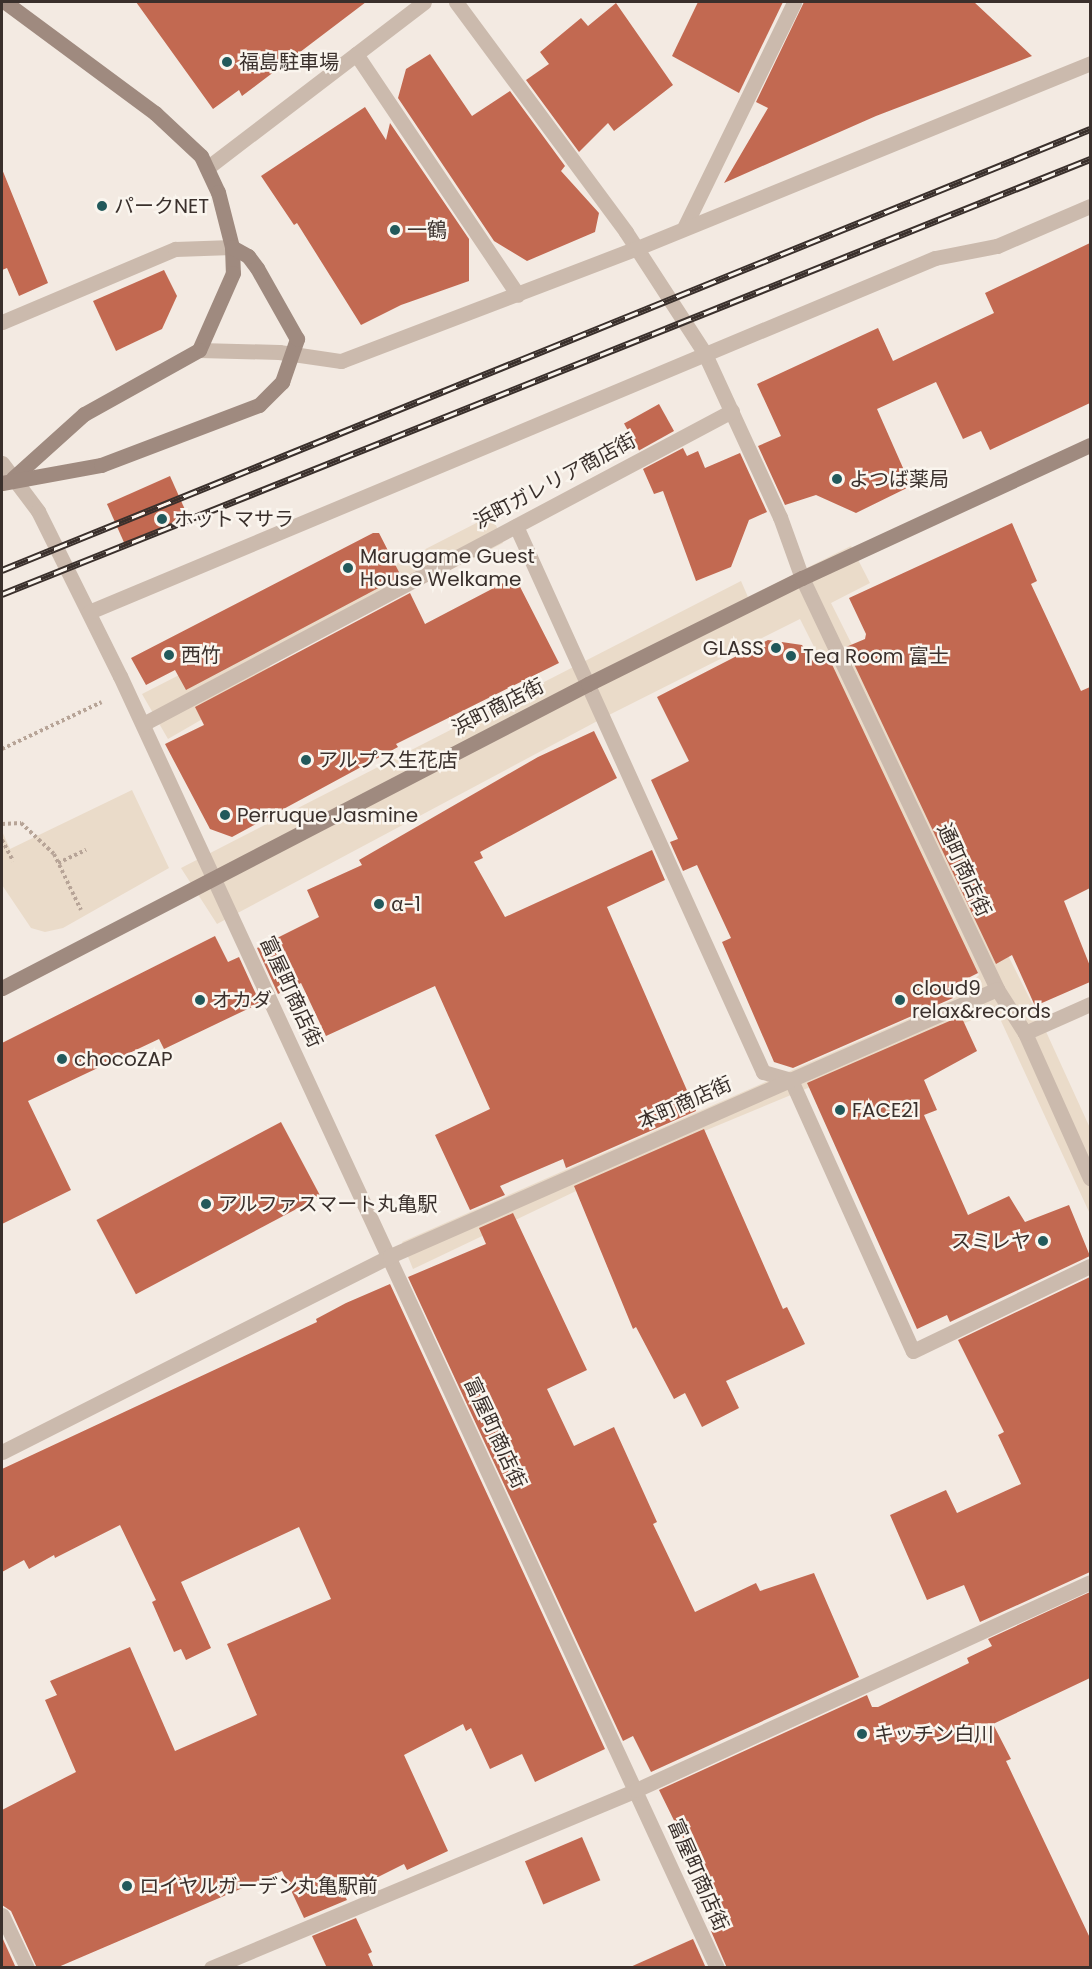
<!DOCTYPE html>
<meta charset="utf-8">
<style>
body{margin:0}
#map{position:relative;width:1092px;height:1969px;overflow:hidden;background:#f3eae2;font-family:Poppins,"Noto Sans JP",sans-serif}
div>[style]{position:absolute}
.plaza>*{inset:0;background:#eadbc9}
.building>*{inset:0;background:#c26951;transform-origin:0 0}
.path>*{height:4px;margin-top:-2px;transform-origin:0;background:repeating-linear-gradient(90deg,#b7a497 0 3px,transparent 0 6px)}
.street>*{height:15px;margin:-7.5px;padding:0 7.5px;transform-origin:7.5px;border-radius:7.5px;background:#cbbaad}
.secondary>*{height:15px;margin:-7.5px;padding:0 7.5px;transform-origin:7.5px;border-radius:7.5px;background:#9f8a7f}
.rail>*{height:7px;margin-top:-3.5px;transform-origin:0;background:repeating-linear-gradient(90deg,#faf5ee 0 14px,#3a302c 0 28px);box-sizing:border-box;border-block:2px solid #3a302c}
.dots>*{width:16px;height:16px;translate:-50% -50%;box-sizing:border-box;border:3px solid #faf5ee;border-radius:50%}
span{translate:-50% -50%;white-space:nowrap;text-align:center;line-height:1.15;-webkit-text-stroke:5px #faf5ee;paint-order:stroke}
.poi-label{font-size:20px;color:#3a302c}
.left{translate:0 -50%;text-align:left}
.right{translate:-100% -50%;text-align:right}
.street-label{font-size:20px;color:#3a302c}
.frame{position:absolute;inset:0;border:3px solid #3a302c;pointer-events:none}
</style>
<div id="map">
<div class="plaza">
<div style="clip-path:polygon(492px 515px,503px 543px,272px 661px,263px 684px,168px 739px,142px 694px)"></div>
<div style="clip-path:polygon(851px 546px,870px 583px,831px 603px,1043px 1025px,1090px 1128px,1090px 1214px,996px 1010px,685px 1139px,413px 1269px,402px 1242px,952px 1000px,979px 975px,800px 619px,603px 718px,217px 924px,181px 868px,741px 581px,748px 597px)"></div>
<div style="clip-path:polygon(132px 790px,169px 868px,63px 928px,45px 932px,31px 928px,2px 885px,2px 831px,10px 849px)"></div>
</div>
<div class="building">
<div style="clip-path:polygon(136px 2px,366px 2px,242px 96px,239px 90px,213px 109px)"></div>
<div style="clip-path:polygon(698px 2px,783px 2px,739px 93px,672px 56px)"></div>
<div style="clip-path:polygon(804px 2px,974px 2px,1032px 56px,876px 116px,724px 183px,768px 108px,756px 102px)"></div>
<div style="clip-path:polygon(616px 3px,673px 85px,614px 131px,608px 123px,579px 152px,526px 80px,549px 64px,540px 52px,581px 18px,588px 26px)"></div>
<div style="clip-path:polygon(430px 54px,472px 116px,510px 91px,565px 166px,561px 171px,599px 213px,595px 232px,527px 261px,494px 241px,398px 98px,406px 69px)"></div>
<div style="clip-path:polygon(365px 107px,386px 140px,390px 123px,469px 239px,469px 281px,401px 305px,361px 325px,297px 223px,294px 225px,261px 176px)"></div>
<div style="clip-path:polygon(2px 169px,48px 283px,19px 296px,7px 268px,2px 270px)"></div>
<div style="clip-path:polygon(1090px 243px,1090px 403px,990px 450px,981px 431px,963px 439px,936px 382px,877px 409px,911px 486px,856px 513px,816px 495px,785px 505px,758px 446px,781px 436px,757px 384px,878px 328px,893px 361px,994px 313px,985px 293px)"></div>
<div style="clip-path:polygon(164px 270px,177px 296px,162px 329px,116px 351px,93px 301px)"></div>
<div style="left:659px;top:404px;width:31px;height:40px;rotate:61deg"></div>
<div style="clip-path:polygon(683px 448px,687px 456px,698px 451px,705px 468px,740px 453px,767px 512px,749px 520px,731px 567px,696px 581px,663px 491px,654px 494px,643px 469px)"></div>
<div style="left:170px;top:476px;width:45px;height:69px;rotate:66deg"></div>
<div style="clip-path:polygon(1012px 523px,1037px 581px,1031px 584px,1081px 691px,1090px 687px,1090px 888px,1064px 901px,1090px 966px,1090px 982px,1035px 1006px,1012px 955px,996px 964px,846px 647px,865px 639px,866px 634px,849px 598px)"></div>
<div style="clip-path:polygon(373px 533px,379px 533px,401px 576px,186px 690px,175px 670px,146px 685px,131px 658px)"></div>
<div style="clip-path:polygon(515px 577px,559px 663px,396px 744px,398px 747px,232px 837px,210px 829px,165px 744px,204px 725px,195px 707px,410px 593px,425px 624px)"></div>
<div style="clip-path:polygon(768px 640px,802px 645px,814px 662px,828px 656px,978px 973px,948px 988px,953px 998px,793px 1068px,774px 1062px,722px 942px,731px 938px,697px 865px,683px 871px,670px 842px,678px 839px,651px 780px,689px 761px,657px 697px)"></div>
<div style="clip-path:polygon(594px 731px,617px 778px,480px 852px,483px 858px,474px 862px,505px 917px,652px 850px,665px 880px,607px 907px,696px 1111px,566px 1168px,563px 1159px,500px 1186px,505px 1195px,470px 1210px,435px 1135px,490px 1109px,435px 986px,326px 1036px,301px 983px,278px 994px,257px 948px,319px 917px,307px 890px,362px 865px,359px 860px,538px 757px)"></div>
<div style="clip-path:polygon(215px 936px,228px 962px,239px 957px,260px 1003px,164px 1049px,159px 1039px,28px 1101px,71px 1190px,2px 1224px,2px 1043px)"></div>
<div style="clip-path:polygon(961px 1016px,977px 1051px,924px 1080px,937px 1110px,924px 1115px,968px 1215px,1009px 1196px,1025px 1222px,1069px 1205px,1090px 1256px,950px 1322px,947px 1315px,917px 1329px,807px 1083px)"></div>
<div style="left:281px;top:1122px;width:84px;height:209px;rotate:62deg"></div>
<div style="clip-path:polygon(704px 1129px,783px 1309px,787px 1307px,805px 1344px,726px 1381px,739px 1408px,702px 1427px,685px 1393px,674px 1399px,636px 1327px,633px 1329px,574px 1186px)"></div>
<div style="clip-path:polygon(513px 1213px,587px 1370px,547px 1389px,574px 1446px,614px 1427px,657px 1522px,653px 1524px,695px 1612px,756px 1583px,760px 1591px,814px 1573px,859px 1677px,651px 1772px,633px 1736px,623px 1741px,408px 1277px,486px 1244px,479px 1228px)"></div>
<div style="clip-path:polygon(1090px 1277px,1090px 1572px,980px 1622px,964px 1585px,927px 1600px,890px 1515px,946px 1490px,957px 1513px,1021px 1484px,998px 1435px,1004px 1432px,958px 1340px)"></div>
<div style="clip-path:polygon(390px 1284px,605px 1749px,535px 1782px,522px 1754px,490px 1769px,471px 1728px,466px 1731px,463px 1724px,404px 1755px,448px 1851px,407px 1870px,404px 1864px,344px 1894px,347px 1900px,304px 1918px,282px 1871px,56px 1968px,37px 1968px,11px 1911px,2px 1905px,2px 1810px,76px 1772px,45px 1700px,57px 1695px,50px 1681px,130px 1647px,175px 1751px,257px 1715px,227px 1644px,331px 1599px,299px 1527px,181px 1582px,211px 1648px,186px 1660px,181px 1649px,174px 1652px,152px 1602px,156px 1600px,120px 1525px,55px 1558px,54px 1555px,29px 1569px,24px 1560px,2px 1572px,2px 1469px,317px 1322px,316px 1319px,346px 1303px)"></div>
<div style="clip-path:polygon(1090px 1592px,1090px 1678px,993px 1724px,1011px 1759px,1006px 1761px,1090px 1938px,1090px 1968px,727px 1968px,711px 1931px,725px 1924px,659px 1790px,867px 1695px,872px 1707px,878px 1707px,969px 1663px,967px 1658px,992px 1646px,988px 1639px)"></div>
<div style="left:582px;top:1837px;width:47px;height:62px;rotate:67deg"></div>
<div style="clip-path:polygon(356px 1918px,372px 1952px,368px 1954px,374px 1968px,327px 1968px,312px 1936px)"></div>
<div style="clip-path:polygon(2px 1937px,16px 1968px,2px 1968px)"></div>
<div style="clip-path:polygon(693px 1939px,706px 1968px,628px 1968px)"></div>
</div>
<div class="path">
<div style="left:2px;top:749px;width:110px;rotate:-25.2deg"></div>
<div style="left:2px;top:824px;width:19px;rotate:-3deg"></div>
<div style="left:21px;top:823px;width:45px;rotate:43.2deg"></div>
<div style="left:54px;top:854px;width:62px;rotate:64.3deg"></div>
<div style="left:2px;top:840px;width:24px;rotate:62deg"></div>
<div style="left:58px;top:863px;width:31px;rotate:-25deg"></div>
</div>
<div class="street">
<div style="left:456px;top:2px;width:286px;rotate:53.5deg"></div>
<div style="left:626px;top:232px;width:143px;rotate:57deg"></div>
<div style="left:704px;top:352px;width:182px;rotate:65.3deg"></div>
<div style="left:780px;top:517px;width:65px;rotate:70.2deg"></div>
<div style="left:802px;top:578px;width:455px;rotate:64.6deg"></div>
<div style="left:997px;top:989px;width:52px;rotate:57.5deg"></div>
<div style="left:1025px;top:1033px;width:159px;rotate:65.9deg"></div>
<div style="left:356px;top:54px;width:290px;rotate:56.1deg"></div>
<div style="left:207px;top:168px;width:273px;rotate:-37.4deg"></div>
<div style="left:684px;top:228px;width:251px;rotate:-64deg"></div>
<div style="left:2px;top:322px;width:188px;rotate:-22.9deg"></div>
<div style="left:175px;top:249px;width:57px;rotate:-2deg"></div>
<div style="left:199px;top:350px;width:80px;rotate:1.4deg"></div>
<div style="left:279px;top:352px;width:63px;rotate:8.3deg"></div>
<div style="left:341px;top:361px;width:315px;rotate:-20.9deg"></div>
<div style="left:635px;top:249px;width:492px;rotate:-22.2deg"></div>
<div style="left:2px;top:463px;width:60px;rotate:53.1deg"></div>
<div style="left:38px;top:511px;width:184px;rotate:63.6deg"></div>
<div style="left:120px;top:676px;width:1423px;rotate:65.2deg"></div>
<div style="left:516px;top:526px;width:599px;rotate:65.66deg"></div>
<div style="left:763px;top:1072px;width:29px;rotate:16deg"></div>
<div style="left:791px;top:1080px;width:297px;rotate:65.8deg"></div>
<div style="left:913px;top:1351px;width:196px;rotate:-25.7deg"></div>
<div style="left:89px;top:612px;width:917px;rotate:-22.71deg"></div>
<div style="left:935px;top:258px;width:63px;rotate:-11deg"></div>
<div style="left:997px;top:246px;width:101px;rotate:-23.3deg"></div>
<div style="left:143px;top:724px;width:667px;rotate:-27.99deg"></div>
<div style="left:1025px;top:1033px;width:71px;rotate:-24deg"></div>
<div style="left:2px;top:1452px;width:435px;rotate:-26.8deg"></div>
<div style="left:390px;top:1256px;width:663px;rotate:-23.74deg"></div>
<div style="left:2px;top:1915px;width:59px;rotate:64.7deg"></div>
<div style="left:211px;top:1968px;width:461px;rotate:-22.7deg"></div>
<div style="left:636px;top:1790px;width:499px;rotate:-24.6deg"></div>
</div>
<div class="secondary">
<div style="left:5px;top:2px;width:187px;rotate:36.5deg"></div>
<div style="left:155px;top:113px;width:63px;rotate:43.1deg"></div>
<div style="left:201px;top:156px;width:40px;rotate:65deg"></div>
<div style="left:218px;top:192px;width:57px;rotate:75.7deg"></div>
<div style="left:232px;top:247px;width:26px;rotate:88deg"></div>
<div style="left:233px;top:273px;width:84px;rotate:113.8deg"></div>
<div style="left:199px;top:350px;width:132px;rotate:150.9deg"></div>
<div style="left:84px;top:414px;width:96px;rotate:138deg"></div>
<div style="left:2px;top:483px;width:101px;rotate:-10.3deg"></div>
<div style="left:101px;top:465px;width:169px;rotate:-20.8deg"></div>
<div style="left:259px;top:405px;width:33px;rotate:-45deg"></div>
<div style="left:282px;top:382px;width:46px;rotate:-70.8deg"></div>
<div style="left:297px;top:339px;width:81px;rotate:-119.4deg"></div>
<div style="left:257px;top:268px;width:15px;rotate:-127deg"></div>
<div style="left:248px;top:256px;width:18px;rotate:-151deg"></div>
<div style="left:2px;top:988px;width:660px;rotate:-27.42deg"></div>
<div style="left:588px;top:684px;width:239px;rotate:-26.4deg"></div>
<div style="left:802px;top:578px;width:317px;rotate:-24.8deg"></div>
</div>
<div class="rail">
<div style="left:2px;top:570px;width:1174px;rotate:-22.06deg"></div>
<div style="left:2px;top:594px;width:1172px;rotate:-21.79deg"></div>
</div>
<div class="dots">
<div style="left:227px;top:62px;background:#22595b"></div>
<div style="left:102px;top:206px;background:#22595b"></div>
<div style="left:395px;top:230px;background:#22595b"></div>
<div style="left:837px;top:479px;background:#22595b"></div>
<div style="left:162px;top:519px;background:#22595b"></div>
<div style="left:348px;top:568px;background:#22595b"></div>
<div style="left:776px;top:648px;background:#22595b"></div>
<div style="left:169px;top:655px;background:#22595b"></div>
<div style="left:791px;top:656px;background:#22595b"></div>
<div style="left:306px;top:760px;background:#22595b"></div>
<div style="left:225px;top:815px;background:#22595b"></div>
<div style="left:379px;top:904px;background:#22595b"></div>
<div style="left:200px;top:1000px;background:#22595b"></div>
<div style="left:900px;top:1000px;background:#22595b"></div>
<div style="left:62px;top:1059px;background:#22595b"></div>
<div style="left:840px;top:1110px;background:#22595b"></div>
<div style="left:206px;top:1204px;background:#22595b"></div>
<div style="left:1043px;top:1241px;background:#22595b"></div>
<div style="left:862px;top:1734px;background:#22595b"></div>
<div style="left:127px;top:1886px;background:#22595b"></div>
</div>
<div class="poi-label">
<span class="left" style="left:239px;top:62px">福島駐車場</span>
<span class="left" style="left:114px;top:206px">パークNET</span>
<span class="left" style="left:407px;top:230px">一鶴</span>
<span class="left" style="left:849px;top:479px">よつば薬局</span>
<span class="left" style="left:174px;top:519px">ホットマサラ</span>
<span class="left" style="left:360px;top:568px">Marugame Guest<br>House Welkame</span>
<span class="right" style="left:764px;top:648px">GLASS</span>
<span class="left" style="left:181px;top:655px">西竹</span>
<span class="left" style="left:803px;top:656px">Tea Room 富士</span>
<span class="left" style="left:318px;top:760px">アルプス生花店</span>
<span class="left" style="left:237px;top:815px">Perruque Jasmine</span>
<span class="left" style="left:391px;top:904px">α-1</span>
<span class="left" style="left:912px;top:1000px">cloud9<br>relax&amp;records</span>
<span class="left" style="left:212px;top:1000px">オカダ</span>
<span class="left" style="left:74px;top:1059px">chocoZAP</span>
<span class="left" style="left:852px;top:1110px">FACE21</span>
<span class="left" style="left:218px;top:1204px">アルファスマート丸亀駅</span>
<span class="right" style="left:1031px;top:1241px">スミレヤ</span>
<span class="left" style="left:874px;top:1734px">キッチン白川</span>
<span class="left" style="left:139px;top:1886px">ロイヤルガーデン丸亀駅前</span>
</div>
<div class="street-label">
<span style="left:555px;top:481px;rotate:-28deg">浜町ガレリア商店街</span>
<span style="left:498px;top:707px;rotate:-27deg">浜町商店街</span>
<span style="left:964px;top:870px;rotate:65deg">通町商店街</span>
<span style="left:291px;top:992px;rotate:65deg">富屋町商店街</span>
<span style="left:685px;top:1103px;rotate:-24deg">本町商店街</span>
<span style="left:495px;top:1433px;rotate:65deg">富屋町商店街</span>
<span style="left:698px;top:1875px;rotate:66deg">富屋町商店街</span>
</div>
<div class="frame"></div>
</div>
